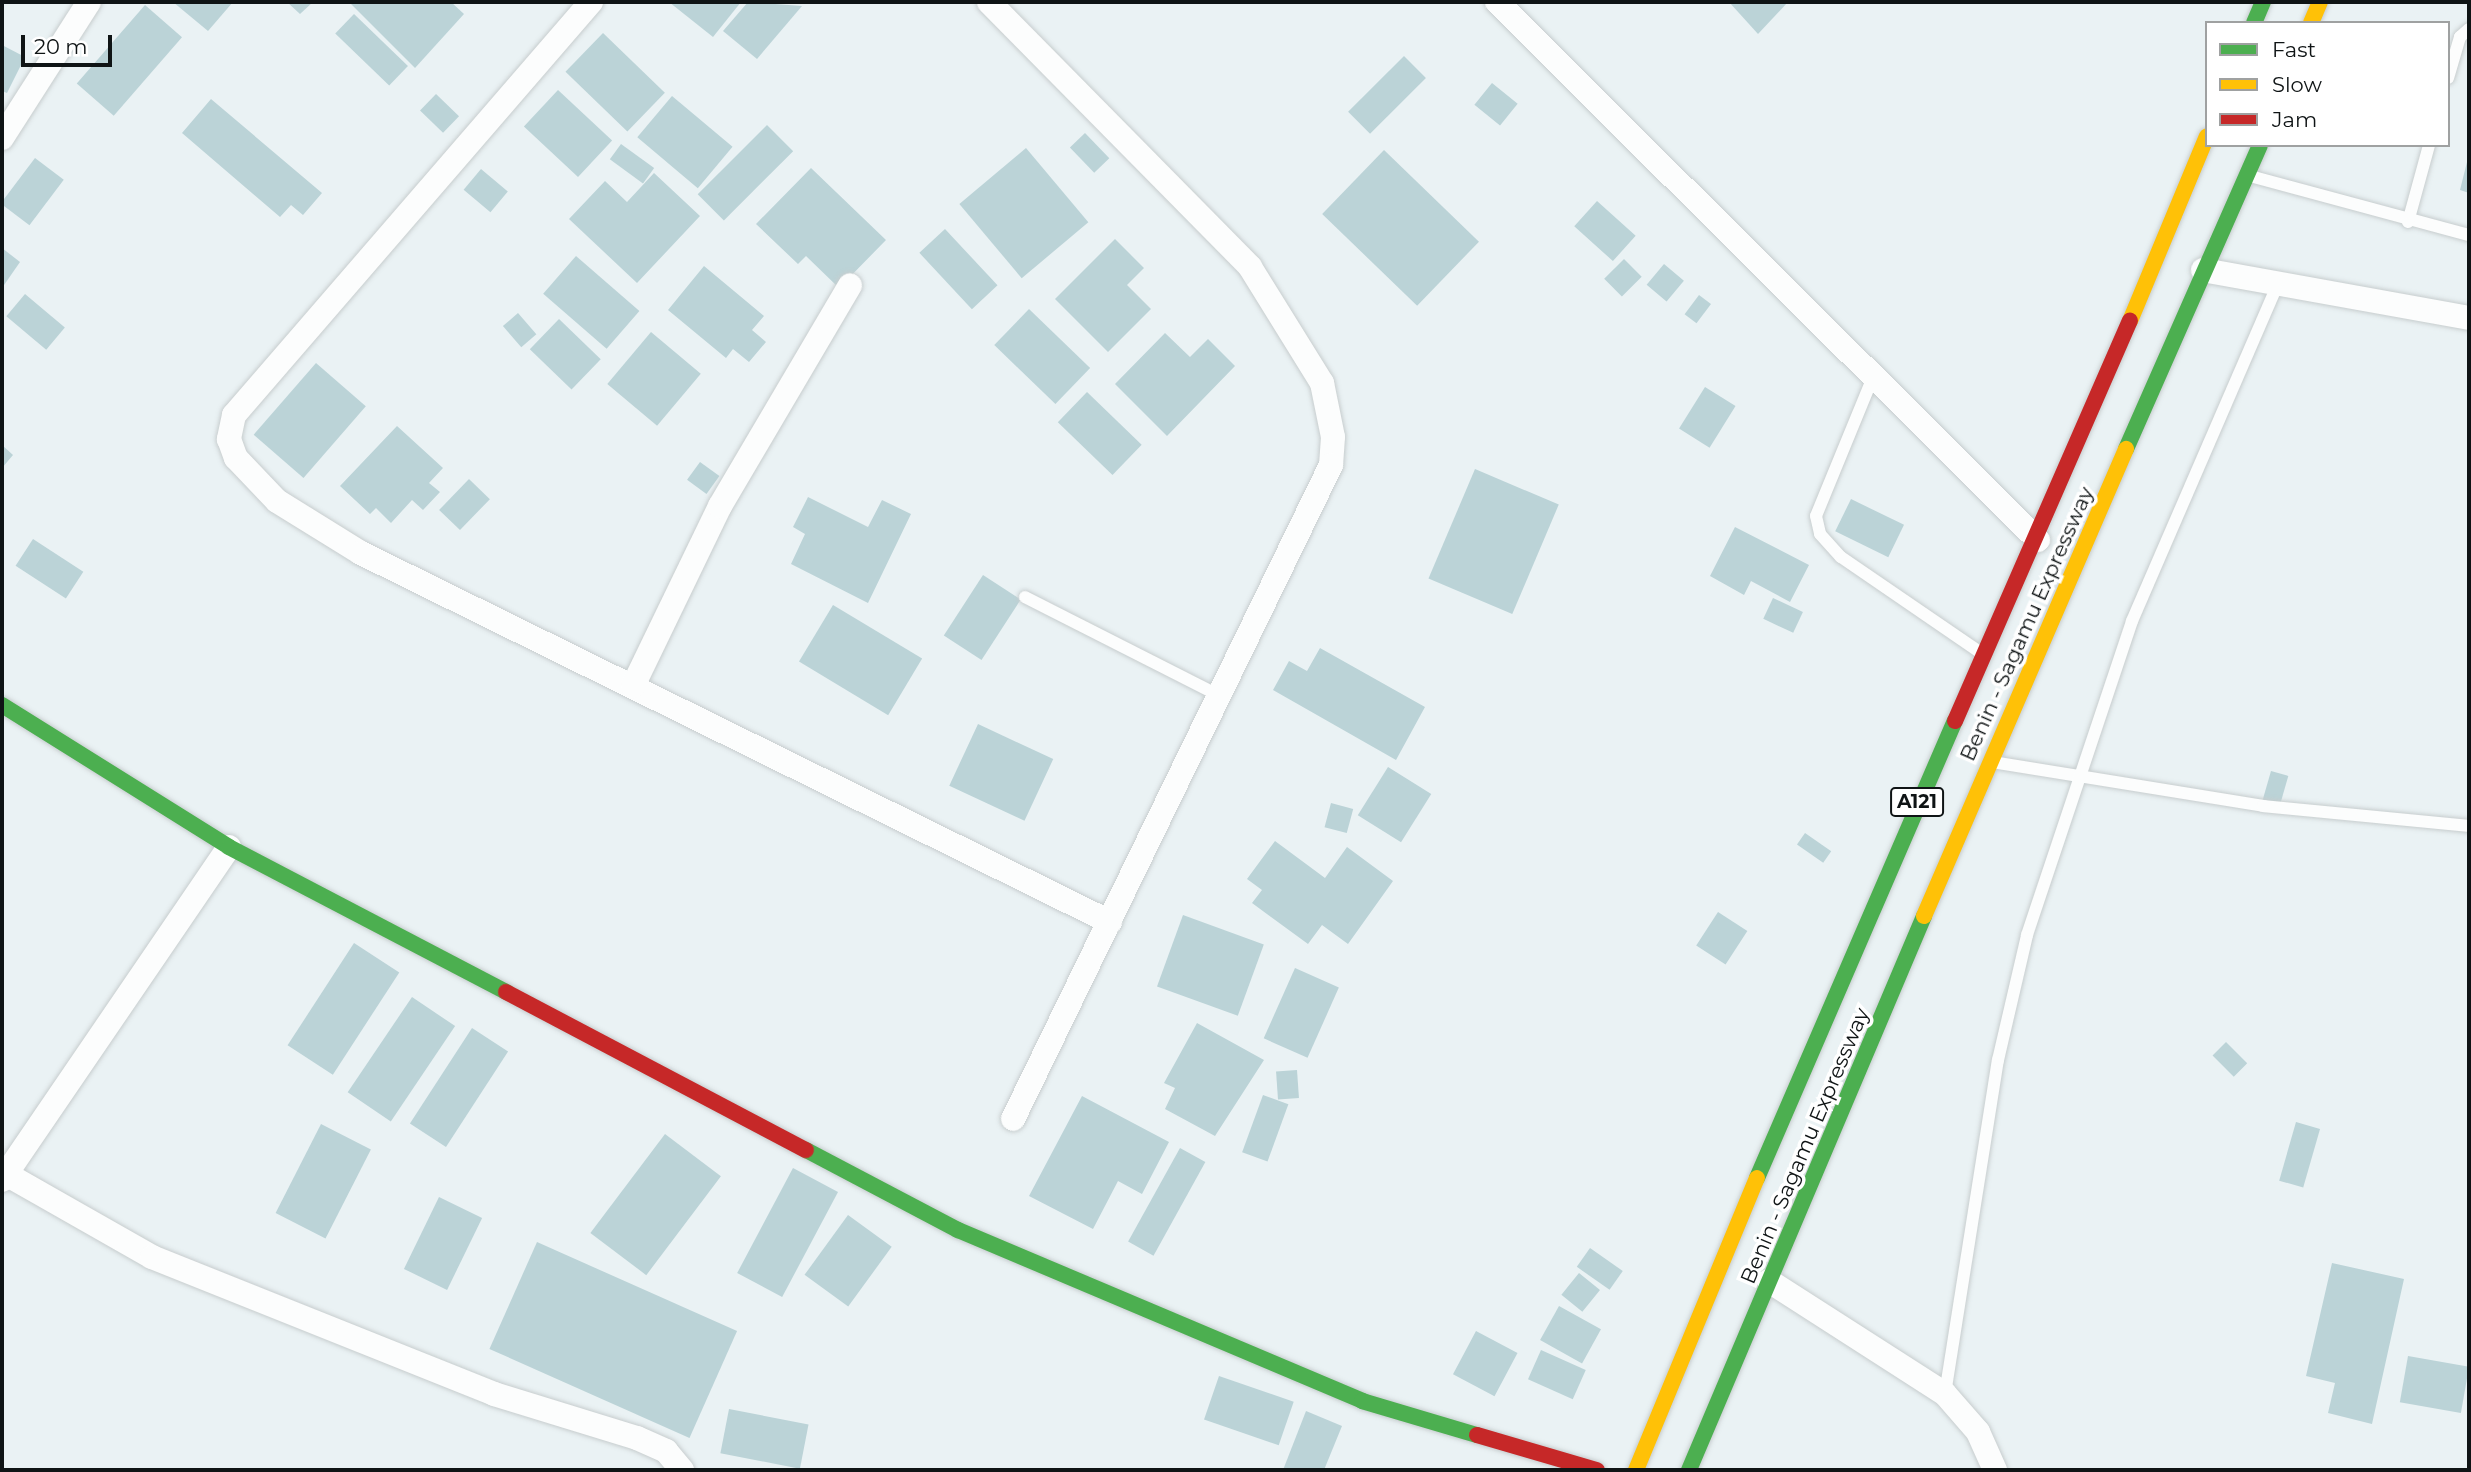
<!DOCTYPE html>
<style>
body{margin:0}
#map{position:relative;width:2471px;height:1472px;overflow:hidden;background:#eaf2f4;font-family:Montserrat,sans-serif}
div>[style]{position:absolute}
.building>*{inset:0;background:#bbd3d7;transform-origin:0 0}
.roads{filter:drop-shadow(0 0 2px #c7cdce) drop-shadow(0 0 2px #c7cdce)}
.lane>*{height:12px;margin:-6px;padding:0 6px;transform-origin:6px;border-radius:6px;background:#fcfdfd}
.street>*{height:24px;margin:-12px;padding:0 12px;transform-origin:12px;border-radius:12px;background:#fcfdfd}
.fast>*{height:16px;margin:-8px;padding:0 8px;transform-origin:8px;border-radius:8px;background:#4caf50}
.slow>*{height:16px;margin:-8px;padding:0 8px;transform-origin:8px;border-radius:8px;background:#ffc107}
.jam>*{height:16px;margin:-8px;padding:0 8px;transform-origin:8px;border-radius:8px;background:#c62828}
span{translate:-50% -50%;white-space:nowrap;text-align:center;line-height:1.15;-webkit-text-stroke:7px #fff;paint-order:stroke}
.shield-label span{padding:2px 5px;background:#fff;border:2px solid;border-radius:5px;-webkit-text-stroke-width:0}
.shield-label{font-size:19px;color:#0f1415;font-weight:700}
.street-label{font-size:21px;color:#0f1415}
.frame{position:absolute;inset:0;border:4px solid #0f1415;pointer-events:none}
.legend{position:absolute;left:2205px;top:21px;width:245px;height:126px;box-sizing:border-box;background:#fff;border:2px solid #9fa1a1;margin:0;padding:9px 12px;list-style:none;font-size:21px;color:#0f1415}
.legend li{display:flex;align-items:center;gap:14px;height:35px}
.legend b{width:35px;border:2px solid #9fa1a1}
.scale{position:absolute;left:21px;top:35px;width:91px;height:32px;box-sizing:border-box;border:4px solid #0f1415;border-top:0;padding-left:9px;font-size:21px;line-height:24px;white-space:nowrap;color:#0f1415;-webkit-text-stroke:5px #fff;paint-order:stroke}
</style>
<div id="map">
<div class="building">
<div style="clip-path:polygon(173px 2px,233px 2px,208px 31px)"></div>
<div style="clip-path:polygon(287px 2px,313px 2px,300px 14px)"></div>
<div style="clip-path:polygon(349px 2px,451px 2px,464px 14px,415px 68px)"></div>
<div style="clip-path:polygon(669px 2px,741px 2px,713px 37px)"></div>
<div style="clip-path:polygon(748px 2px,802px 6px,757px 59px,723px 31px)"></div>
<div style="clip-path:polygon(1729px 2px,1788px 2px,1758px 34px)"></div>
<div style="left:145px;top:5px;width:49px;height:104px;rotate:41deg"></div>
<div style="left:354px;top:14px;width:75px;height:27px;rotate:44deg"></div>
<div style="left:603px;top:33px;width:86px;height:54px;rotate:44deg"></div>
<div style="clip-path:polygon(2px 45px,25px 57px,7px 93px,2px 91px)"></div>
<div style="left:1404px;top:56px;width:31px;height:79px;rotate:45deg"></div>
<div style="left:1492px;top:83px;width:33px;height:28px;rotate:39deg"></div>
<div style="left:558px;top:90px;width:74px;height:50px;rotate:43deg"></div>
<div style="left:436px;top:94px;width:32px;height:23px;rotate:44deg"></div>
<div style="left:672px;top:96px;width:79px;height:54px;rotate:40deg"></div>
<div style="clip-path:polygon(211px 99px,322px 193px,303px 215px,291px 205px,280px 217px,182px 133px)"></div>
<div style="left:767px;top:125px;width:37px;height:98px;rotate:45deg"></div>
<div style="left:1085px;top:133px;width:35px;height:21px;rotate:46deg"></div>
<div style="left:621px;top:144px;width:41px;height:19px;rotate:36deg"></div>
<div style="left:1026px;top:148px;width:97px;height:87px;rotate:50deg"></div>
<div style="left:1384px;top:150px;width:132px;height:89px;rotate:44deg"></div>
<div style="left:35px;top:158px;width:36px;height:57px;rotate:37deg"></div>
<div style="clip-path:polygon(2468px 158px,2469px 158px,2469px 193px,2460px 190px)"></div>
<div style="clip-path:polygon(811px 168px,886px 240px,839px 288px,806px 256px,798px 264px,756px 224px)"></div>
<div style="left:481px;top:169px;width:35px;height:27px;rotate:40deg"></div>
<div style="clip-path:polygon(654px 173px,700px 216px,637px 283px,569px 219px,605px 181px,627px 202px)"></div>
<div style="left:1597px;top:201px;width:52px;height:34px;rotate:42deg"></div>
<div style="left:945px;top:229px;width:77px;height:35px;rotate:47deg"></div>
<div style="clip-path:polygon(1115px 239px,1144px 268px,1127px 285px,1151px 309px,1108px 352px,1055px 299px)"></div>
<div style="clip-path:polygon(2px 248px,20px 262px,2px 288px)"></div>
<div style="left:576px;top:256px;width:84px;height:50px;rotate:41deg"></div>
<div style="left:1624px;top:259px;width:25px;height:28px;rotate:45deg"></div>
<div style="left:1664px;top:264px;width:26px;height:27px;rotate:40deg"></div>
<div style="clip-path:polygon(704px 266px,764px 316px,752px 330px,766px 342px,749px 362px,733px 349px,726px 358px,668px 310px)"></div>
<div style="left:25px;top:294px;width:52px;height:29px;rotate:40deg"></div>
<div style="left:1699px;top:295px;width:15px;height:24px;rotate:37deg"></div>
<div style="left:1029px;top:309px;width:85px;height:50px;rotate:44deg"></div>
<div style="left:518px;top:313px;width:28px;height:20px;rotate:49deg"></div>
<div style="left:559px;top:319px;width:58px;height:42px;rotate:44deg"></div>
<div style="left:651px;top:332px;width:65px;height:68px;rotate:40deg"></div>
<div style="clip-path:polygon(1165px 333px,1190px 357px,1208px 339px,1235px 366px,1167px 436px,1115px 384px)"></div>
<div style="left:316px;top:363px;width:66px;height:95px;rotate:41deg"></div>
<div style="left:1705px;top:387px;width:36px;height:49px;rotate:32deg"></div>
<div style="left:1087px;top:392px;width:76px;height:42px;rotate:44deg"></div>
<div style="clip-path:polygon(397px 426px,443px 468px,429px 483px,440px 492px,423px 510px,412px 500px,391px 523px,376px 508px,370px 514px,340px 486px)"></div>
<div style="clip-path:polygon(2px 445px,13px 455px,2px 468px)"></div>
<div style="left:700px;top:462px;width:24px;height:22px;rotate:36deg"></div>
<div style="left:1475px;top:469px;width:91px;height:119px;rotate:23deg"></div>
<div style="left:469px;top:479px;width:29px;height:43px;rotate:44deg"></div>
<div style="clip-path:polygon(808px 497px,868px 527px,882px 500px,911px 514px,868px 603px,791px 564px,805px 534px,793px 527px)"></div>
<div style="left:1851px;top:499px;width:59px;height:36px;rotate:26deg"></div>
<div style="clip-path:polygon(1735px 527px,1809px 565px,1790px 602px,1751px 581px,1744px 595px,1710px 576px)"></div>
<div style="left:33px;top:539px;width:60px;height:32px;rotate:33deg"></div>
<div style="left:983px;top:575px;width:45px;height:72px;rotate:33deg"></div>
<div style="left:1773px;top:598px;width:33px;height:23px;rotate:25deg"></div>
<div style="left:833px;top:605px;width:104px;height:66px;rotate:31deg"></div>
<div style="clip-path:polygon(1320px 648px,1425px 707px,1396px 760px,1273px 690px,1289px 661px,1307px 671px)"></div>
<div style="left:978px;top:724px;width:83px;height:68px;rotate:25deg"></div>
<div style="left:1388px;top:767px;width:51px;height:57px;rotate:32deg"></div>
<div style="left:2271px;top:771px;width:18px;height:30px;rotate:16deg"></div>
<div style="left:1331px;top:803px;width:23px;height:25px;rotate:15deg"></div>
<div style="left:1805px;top:833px;width:32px;height:14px;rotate:35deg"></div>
<div style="clip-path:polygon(1275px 841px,1325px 878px,1347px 847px,1393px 881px,1348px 944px,1322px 925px,1308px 944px,1252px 903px,1262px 890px,1247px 879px)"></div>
<div style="left:1718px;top:912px;width:35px;height:40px;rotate:33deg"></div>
<div style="left:1183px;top:915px;width:86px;height:76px;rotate:20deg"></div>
<div style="left:354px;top:943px;width:54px;height:122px;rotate:33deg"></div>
<div style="left:1295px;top:968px;width:48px;height:77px;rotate:24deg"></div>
<div style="left:412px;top:997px;width:52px;height:115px;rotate:34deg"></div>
<div style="clip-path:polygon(1197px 1023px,1264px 1060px,1215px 1136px,1165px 1109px,1175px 1088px,1164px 1083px)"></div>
<div style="left:472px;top:1028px;width:43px;height:114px;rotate:33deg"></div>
<div style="left:2226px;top:1042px;width:30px;height:19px;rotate:45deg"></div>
<div style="left:1297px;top:1070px;width:28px;height:21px;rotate:86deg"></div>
<div style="left:1263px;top:1095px;width:27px;height:61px;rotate:20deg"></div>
<div style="clip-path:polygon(1082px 1096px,1169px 1142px,1142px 1194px,1118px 1181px,1093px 1229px,1029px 1196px)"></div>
<div style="left:2296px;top:1122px;width:25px;height:61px;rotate:16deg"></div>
<div style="left:321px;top:1124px;width:56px;height:100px;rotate:27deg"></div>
<div style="left:665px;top:1134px;width:70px;height:124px;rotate:37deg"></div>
<div style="left:1180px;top:1148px;width:29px;height:107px;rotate:29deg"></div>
<div style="left:793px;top:1168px;width:51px;height:119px;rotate:28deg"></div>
<div style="left:439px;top:1197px;width:48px;height:80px;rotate:26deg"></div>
<div style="left:848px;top:1215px;width:54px;height:74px;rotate:36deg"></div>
<div style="left:537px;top:1242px;width:219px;height:117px;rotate:24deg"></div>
<div style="left:1590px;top:1248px;width:40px;height:23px;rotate:35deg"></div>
<div style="clip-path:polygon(2332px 1263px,2404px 1279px,2372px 1424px,2328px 1413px,2335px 1383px,2306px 1376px)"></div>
<div style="left:1579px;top:1273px;width:27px;height:28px;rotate:39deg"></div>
<div style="left:1559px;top:1306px;width:48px;height:39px;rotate:29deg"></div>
<div style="left:1476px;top:1331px;width:47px;height:49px;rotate:28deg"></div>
<div style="left:1541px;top:1350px;width:49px;height:32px;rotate:24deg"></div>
<div style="left:2408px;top:1356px;width:62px;height:47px;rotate:10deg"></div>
<div style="left:1219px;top:1376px;width:79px;height:46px;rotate:19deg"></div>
<div style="left:729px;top:1409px;width:81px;height:45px;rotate:11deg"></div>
<div style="clip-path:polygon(1306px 1411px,1342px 1426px,1324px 1470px,1283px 1470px)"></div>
</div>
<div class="roads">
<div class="lane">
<div style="left:2448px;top:78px;width:43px;rotate:-73.7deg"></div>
<div style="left:2460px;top:37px;width:12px;rotate:-42deg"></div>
<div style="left:2250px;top:176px;width:227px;rotate:15.1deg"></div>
<div style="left:2408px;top:222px;width:80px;rotate:-74.7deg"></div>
<div style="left:1873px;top:377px;width:150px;rotate:112.3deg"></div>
<div style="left:1816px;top:516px;width:18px;rotate:77deg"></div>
<div style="left:1820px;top:534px;width:31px;rotate:48deg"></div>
<div style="left:1841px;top:557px;width:170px;rotate:34.4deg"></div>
<div style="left:1025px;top:597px;width:219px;rotate:26.9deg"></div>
<div style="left:1992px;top:762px;width:275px;rotate:9.2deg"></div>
<div style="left:2263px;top:806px;width:207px;rotate:5.5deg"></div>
<div style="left:1945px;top:1394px;width:338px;rotate:-81deg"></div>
<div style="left:1998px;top:1060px;width:128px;rotate:-76.9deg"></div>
<div style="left:2027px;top:935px;width:331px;rotate:-71.5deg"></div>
<div style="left:2132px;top:621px;width:363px;rotate:-66.6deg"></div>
</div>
<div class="street">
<div style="left:591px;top:2px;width:546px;rotate:130.84deg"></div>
<div style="left:234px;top:415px;width:25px;rotate:102deg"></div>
<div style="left:229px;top:439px;width:20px;rotate:70deg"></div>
<div style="left:236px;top:458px;width:59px;rotate:46.4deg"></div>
<div style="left:277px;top:501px;width:99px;rotate:31.8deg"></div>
<div style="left:361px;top:553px;width:835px;rotate:26.23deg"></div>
<div style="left:989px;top:2px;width:372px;rotate:45.4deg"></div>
<div style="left:1250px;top:267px;width:137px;rotate:58.2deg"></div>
<div style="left:1322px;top:383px;width:55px;rotate:78.5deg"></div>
<div style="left:1333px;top:437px;width:28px;rotate:94deg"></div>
<div style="left:1331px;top:465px;width:727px;rotate:115.93deg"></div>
<div style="left:1497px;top:2px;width:763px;rotate:44.84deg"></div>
<div style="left:2px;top:138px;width:161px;rotate:-57.4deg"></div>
<div style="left:2203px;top:270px;width:270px;rotate:10.2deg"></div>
<div style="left:633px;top:686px;width:200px;rotate:-64.2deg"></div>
<div style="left:720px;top:506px;width:256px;rotate:-59.5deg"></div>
<div style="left:6px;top:1174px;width:168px;rotate:29.6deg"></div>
<div style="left:152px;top:1257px;width:368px;rotate:21.8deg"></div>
<div style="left:494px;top:1394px;width:150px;rotate:17.1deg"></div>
<div style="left:637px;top:1438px;width:32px;rotate:24deg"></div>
<div style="left:666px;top:1451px;width:25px;rotate:50deg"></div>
<div style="left:2px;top:1180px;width:403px;rotate:-55.7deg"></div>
<div style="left:1769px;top:1281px;width:209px;rotate:32.7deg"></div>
<div style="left:1945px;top:1394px;width:50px;rotate:49deg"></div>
<div style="left:1978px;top:1432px;width:42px;rotate:65.9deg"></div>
</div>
<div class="fast">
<div style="left:2254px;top:23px;width:23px;rotate:-67deg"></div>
<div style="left:2126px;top:449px;width:332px;rotate:-66.2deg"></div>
<div style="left:2px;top:705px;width:268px;rotate:32deg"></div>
<div style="left:229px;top:847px;width:313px;rotate:27.6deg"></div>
<div style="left:806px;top:1150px;width:172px;rotate:27.8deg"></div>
<div style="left:958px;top:1230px;width:439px;rotate:22.9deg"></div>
<div style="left:1362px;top:1401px;width:120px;rotate:16.5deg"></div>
<div style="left:1757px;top:1178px;width:498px;rotate:-66.6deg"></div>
<div style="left:1689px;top:1470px;width:602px;rotate:-67.01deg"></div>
</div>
<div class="slow">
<div style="left:2311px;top:23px;width:23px;rotate:-67deg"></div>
<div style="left:2130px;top:321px;width:200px;rotate:-67.4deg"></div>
<div style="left:1924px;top:916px;width:509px;rotate:-66.61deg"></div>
<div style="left:1636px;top:1470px;width:316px;rotate:-67.5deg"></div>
</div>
<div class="jam">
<div style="left:1955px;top:721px;width:437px;rotate:-66.4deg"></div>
<div style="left:506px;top:992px;width:339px;rotate:27.8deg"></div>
<div style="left:1477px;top:1435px;width:125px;rotate:16.3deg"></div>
</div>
</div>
<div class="shield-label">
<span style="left:1917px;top:802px">A121</span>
</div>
<div class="street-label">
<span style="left:2027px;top:624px;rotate:-66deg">Benin - Sagamu Expressway</span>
<span style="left:1805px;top:1146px;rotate:-67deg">Benin - Sagamu Expressway</span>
</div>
<div class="frame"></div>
<ul class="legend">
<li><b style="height:9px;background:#4caf50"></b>Fast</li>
<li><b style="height:9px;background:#ffc107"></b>Slow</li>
<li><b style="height:9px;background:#c62828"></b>Jam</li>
</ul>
<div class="scale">20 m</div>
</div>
